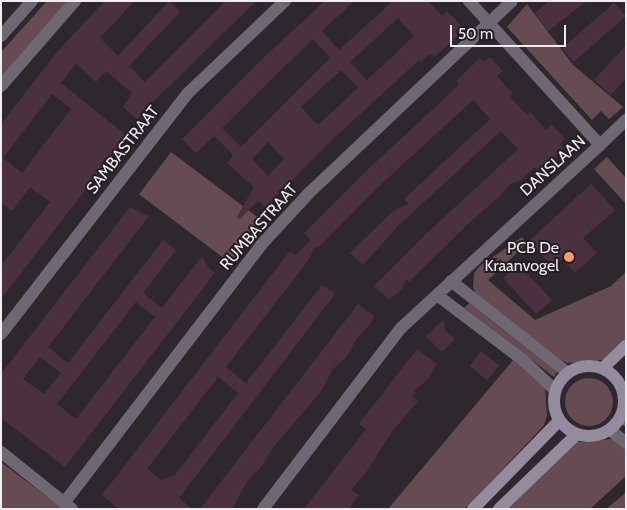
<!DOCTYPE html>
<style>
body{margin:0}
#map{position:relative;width:627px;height:510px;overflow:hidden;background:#2e282e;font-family:Cabin,sans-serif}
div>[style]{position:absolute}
.green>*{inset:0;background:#674b52;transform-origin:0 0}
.round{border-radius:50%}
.building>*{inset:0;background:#4b3140;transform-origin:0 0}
.minor>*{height:12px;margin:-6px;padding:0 6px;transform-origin:6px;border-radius:6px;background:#6e6875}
.tertiary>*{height:12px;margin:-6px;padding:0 6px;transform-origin:6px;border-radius:6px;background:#6e6875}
.secondary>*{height:12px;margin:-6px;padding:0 6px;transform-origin:6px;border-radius:6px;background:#958b9f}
.secondary>.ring{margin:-6px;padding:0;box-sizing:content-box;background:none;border:12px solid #958b9f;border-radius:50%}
.dots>*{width:14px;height:14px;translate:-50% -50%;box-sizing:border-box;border:2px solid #241f24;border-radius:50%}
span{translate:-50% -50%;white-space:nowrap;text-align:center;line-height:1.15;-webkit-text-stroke:4px #241f24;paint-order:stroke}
.street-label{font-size:16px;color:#f0ecf0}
.poi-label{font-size:16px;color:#f0ecf0}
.right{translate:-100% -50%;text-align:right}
.frame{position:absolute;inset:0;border:2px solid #f0ecf0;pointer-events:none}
.scale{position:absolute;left:450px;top:25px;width:116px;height:22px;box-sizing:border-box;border:2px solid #f0ecf0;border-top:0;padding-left:6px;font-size:15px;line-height:18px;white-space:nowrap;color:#f0ecf0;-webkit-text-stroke:4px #241f24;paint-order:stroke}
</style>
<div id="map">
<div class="green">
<div style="clip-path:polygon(47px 1px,68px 1px,1px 78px,1px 52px)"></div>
<div style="clip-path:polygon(527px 4px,573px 65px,623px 107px,609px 119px,601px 111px,592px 120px,507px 27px)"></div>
<div style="left:171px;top:152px;width:114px;height:53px;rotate:37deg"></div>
<div style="clip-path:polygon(607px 157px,626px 178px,626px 204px,594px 169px)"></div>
<div style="clip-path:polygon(522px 237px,527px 243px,488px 280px,535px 320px,611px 286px,626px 272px,626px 341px,603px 360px,567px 363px,561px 360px,476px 294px,473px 287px,474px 273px,480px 266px)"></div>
<div style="clip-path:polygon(469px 303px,557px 372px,554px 377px,464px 308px)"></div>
<div style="clip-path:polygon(514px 359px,545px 387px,547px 416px,544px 425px,535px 435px,465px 509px,388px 509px)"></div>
<div class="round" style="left:565px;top:378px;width:48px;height:48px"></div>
<div style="clip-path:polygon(613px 439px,626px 448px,626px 476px,590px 509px,502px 509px,575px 442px)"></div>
<div style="clip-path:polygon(1px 462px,63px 509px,1px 509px)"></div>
<div style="clip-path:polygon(626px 492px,626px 509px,606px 509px,622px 496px)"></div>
</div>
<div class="building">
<div style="clip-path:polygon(evenodd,105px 1px,134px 1px,100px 38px,118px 56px,169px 1px,180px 12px,129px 66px,145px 82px,226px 1px,256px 1px,142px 113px,137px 120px,123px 107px,132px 93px,106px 71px,96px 82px,76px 63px,61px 83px,127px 136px,1px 299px,1px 266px,50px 202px,30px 187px,12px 211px,1px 203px,1px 124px,57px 52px,105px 1px,52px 94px,71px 109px,22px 173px,3px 158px,52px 94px)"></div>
<div style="clip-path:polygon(evenodd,325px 1px,354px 1px,322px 31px,339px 50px,393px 1px,428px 1px,442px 16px,447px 11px,461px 25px,455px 31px,459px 35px,434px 57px,430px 53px,421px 62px,419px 60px,333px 139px,265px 207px,258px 201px,240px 219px,237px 217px,254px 187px,227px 163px,233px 155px,214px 136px,196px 153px,182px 139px,261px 60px,325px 1px,398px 18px,414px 36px,367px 80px,350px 62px,398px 18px,325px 1px,313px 39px,330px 58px,241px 147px,222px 128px,313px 39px,325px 1px,341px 70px,358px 88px,318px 125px,301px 107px,341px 70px,325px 1px,268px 142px,284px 159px,268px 176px,252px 159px,268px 142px)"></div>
<div style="clip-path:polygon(550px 1px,587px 1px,548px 31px,535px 13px)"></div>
<div style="left:614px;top:3px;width:18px;height:69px;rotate:49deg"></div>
<div style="clip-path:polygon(626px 45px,626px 78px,611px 95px,594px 80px)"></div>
<div style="clip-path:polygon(evenodd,490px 57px,503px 71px,497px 76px,513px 94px,510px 97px,527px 115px,530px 112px,546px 130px,552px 124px,565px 139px,560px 144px,563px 148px,539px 171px,535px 167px,521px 180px,510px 184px,500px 196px,471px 221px,409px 282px,407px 279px,401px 290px,389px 300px,374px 286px,427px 233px,518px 149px,501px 131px,399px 225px,363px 265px,350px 253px,393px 211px,409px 204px,404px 199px,490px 119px,473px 100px,377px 188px,318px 248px,316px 246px,307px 262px,226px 367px,246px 383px,322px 285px,335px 294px,179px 498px,192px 509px,119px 509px,102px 495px,290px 251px,295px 255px,311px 240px,304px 233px,364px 173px,459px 85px,456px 81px,480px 58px,484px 62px,490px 57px,218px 377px,238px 393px,175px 475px,162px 480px,147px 469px,218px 377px)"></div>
<div style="clip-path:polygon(591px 184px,615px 210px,583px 238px,597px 253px,575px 273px,562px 259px,553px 267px,529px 241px)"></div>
<div style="clip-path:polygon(evenodd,130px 207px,149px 216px,48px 347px,68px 363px,163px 240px,176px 250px,143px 293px,162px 308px,202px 256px,208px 267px,215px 273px,65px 467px,1px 418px,1px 374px,130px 207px,136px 302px,155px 317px,76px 419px,57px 404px,136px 302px,130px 207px,40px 357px,61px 373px,44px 394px,23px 379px,40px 357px)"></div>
<div style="clip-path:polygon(513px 269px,518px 274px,523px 269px,552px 300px,536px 314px,503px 278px)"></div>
<div style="clip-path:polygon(358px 304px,374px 316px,370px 324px,357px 338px,347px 356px,333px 369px,322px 390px,272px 449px,262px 466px,248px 480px,232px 509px,200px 509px)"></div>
<div style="clip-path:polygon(444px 319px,445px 331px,455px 339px,442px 352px,426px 336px)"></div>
<div style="clip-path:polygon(417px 349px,437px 364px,429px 378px,414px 391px,416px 393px,412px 396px,418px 401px,392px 432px,367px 471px,351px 490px,359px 495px,349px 509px,304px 509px,366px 429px,359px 424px)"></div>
<div style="left:481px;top:351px;width:23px;height:19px;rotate:38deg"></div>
</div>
<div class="minor">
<div style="left:1px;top:36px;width:47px;rotate:-48.5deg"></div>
<div style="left:1px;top:86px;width:113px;rotate:-49deg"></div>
<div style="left:600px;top:145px;width:36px;rotate:-44deg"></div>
<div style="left:451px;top:281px;width:149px;rotate:38.2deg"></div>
<div style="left:437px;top:295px;width:108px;rotate:37.1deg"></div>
<div style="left:523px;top:360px;width:44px;rotate:43.2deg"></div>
<div style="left:1px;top:334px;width:305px;rotate:-52.2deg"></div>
<div style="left:188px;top:93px;width:134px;rotate:-43.5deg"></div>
<div style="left:1px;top:452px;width:91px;rotate:38.8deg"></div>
<div style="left:64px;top:503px;width:325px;rotate:-52.6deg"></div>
<div style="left:261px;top:245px;width:71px;rotate:-47.3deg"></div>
<div style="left:309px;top:193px;width:279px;rotate:-43.4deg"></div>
<div style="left:263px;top:509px;width:228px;rotate:-52.7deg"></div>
<div style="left:401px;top:328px;width:270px;rotate:-42.6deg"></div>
<div style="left:600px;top:145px;width:195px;rotate:-132.3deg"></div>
</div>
<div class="tertiary">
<div style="left:621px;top:416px;width:6px;rotate:39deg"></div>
<div style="left:610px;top:430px;width:21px;rotate:39deg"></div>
</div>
<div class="secondary">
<div class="ring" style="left:554px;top:366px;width:58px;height:58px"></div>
<div style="left:603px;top:368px;width:32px;rotate:-44deg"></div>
<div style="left:473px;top:509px;width:123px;rotate:-45.7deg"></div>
<div style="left:499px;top:509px;width:108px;rotate:-43.9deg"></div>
</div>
<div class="dots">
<div style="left:569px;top:257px;background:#fc9d53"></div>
</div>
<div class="street-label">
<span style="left:123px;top:150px;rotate:-52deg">SAMBASTRAAT</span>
<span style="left:553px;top:166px;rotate:-42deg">DANSLAAN</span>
<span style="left:259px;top:227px;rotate:-49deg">RUMBASTRAAT</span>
</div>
<div class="poi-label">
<span class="right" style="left:559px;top:257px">PCB De<br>Kraanvogel</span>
</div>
<div class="frame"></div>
<div class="scale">50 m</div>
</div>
